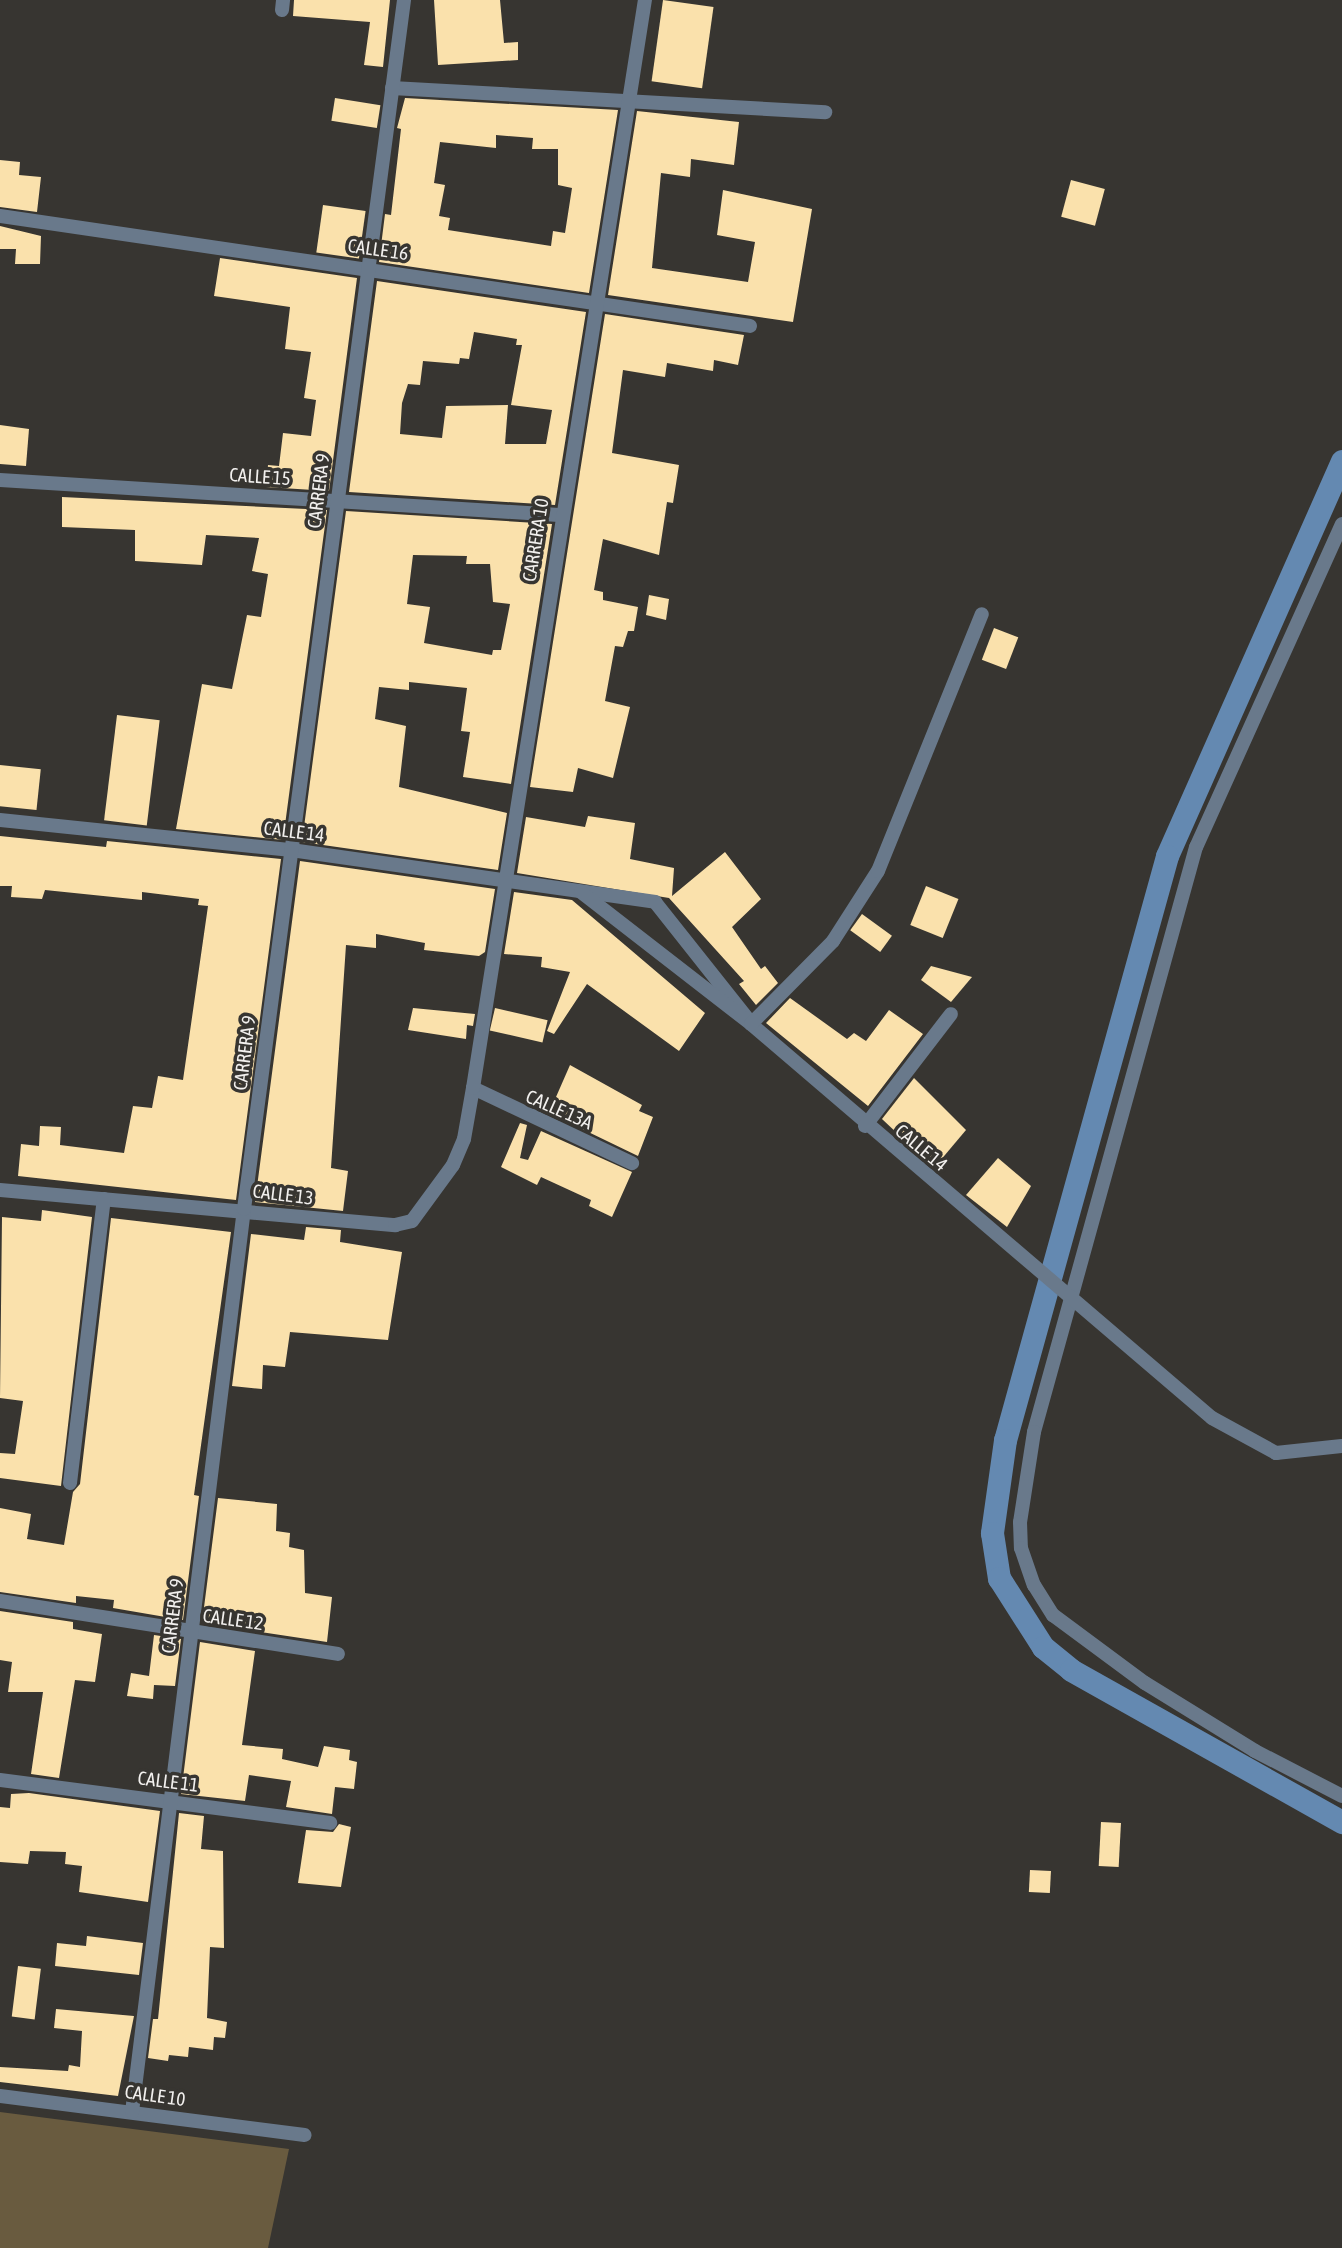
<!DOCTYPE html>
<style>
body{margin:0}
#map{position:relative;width:1342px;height:2248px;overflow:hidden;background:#373531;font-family:"Asap Condensed",sans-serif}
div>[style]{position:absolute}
.green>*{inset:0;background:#695b3f}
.canal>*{height:23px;margin:-11.5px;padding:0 11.5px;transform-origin:11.5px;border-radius:11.5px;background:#6489b1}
.building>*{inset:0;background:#fae1ac;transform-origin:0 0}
.street>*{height:14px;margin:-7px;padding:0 7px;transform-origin:7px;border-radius:7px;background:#69798b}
span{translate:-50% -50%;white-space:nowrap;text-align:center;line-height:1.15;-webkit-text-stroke:7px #373531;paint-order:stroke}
.street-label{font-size:19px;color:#f2f0ee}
</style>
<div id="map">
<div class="green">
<div style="clip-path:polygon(0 2112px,289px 2149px,268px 2248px,0 2248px)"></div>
</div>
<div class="canal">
<div style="left:1342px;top:461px;width:432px;rotate:113.9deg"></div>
<div style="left:1167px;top:856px;width:606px;rotate:105.5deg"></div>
<div style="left:1005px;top:1440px;width:94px;rotate:98deg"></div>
<div style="left:992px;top:1533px;width:46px;rotate:81.2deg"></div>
<div style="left:999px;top:1578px;width:82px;rotate:57.5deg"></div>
<div style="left:1043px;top:1647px;width:36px;rotate:39deg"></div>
<div style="left:1071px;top:1670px;width:311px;rotate:29.3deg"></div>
</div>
<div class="building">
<div style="clip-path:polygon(294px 0,390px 0,383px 67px,364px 65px,370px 22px,293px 16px)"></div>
<div style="clip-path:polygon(434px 0,500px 0,504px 43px,518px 42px,518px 60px,438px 65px)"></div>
<div style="left:663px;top:0;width:51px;height:82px;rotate:8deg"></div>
<div style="left:335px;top:98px;width:46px;height:23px;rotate:9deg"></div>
<div style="clip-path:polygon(evenodd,405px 98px,618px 110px,589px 293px,379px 262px,385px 214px,391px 215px,401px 129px,397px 128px,405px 98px,496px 135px,533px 138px,532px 149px,558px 149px,558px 185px,572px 188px,565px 233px,553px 231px,551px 246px,448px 230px,450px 218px,439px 216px,445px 185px,434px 183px,440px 142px,496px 148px,496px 135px)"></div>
<div style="clip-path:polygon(637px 111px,739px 122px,734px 165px,691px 159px,690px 177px,661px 173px,652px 268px,748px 282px,755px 242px,717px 235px,723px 190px,812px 209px,793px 322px,608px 295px)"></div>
<div style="clip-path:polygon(0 160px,20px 162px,19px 175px,41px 177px,37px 212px,0 207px)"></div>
<div style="left:1071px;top:180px;width:35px;height:38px;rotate:15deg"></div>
<div style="left:323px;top:205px;width:43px;height:48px;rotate:8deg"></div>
<div style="clip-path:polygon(0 226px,41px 236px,40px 264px,15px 264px,16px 249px,0 249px)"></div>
<div style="clip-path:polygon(220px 258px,357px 278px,329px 491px,266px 487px,268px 465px,279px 466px,283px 433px,311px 436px,316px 400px,304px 398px,311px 352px,285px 349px,290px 307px,214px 296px)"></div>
<div style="clip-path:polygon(evenodd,377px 281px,586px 312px,555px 505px,349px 492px,377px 281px,474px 332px,517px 339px,516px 345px,522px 345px,511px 405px,552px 410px,546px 444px,505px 444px,508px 405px,446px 406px,442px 438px,400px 434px,402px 403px,408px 384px,420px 385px,423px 361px,459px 364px,460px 358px,469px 359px,474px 332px)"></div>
<div style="clip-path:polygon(605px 314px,744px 335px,738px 365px,714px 360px,713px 371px,667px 363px,665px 377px,623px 370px,612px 453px,679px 465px,673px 503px,667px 502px,659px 555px,603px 539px,594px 590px,603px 592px,603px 600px,638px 607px,634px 631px,628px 631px,623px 647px,615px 646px,605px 701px,630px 707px,613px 778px,578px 768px,573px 792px,530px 787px)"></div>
<div style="clip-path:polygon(0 425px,29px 429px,26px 466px,0 464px)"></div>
<div style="clip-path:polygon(62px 497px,327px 510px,283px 840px,176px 829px,202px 684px,232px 689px,247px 615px,261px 617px,268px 574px,252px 571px,259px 538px,206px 535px,202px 565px,135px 561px,135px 530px,62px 527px)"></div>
<div style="clip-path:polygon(evenodd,346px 511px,552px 524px,511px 784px,463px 777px,470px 732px,461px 731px,467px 688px,409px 682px,409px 690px,379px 687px,375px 719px,406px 726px,399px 787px,507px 813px,498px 870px,302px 842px,346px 511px,413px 555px,467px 556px,466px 564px,490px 564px,493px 602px,510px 604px,501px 650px,493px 650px,492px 655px,424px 643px,430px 607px,407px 604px,413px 555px)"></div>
<div style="clip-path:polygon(649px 595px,669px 599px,666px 620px,646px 615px)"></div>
<div style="left:994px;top:628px;width:26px;height:34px;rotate:21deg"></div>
<div style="left:117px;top:715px;width:43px;height:106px;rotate:7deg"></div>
<div style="left:0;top:765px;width:41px;height:41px;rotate:6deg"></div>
<div style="clip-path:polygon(588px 816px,635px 823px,630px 859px,674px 868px,672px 896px,725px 852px,761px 899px,732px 927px,761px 969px,765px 966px,778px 983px,756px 1005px,739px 984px,744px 981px,669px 898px,517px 873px,526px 817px,585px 827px)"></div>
<div style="clip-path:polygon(0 836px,106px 847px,107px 841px,281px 859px,236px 1200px,18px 1176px,21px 1144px,39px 1146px,40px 1126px,61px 1127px,60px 1145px,124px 1153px,133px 1106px,152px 1108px,158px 1076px,183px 1080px,208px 906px,198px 905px,199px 899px,142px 892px,142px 900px,45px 890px,42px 899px,11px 897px,12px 886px,0 886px)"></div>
<div style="clip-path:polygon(300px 861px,495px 889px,485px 952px,479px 956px,424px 950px,425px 943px,376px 934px,376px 948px,346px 945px,331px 1168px,348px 1171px,343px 1211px,255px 1202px)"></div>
<div style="left:926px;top:886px;width:35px;height:42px;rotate:22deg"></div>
<div style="clip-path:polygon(514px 892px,572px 900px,705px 1013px,679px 1051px,587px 984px,554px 1034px,547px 1031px,570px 972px,541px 967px,542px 957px,504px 954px)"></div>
<div style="left:862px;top:914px;width:37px;height:20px;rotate:36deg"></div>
<div style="clip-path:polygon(931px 966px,972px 977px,951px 1002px,921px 980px)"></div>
<div style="clip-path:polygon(790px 998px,847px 1039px,854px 1033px,866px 1041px,889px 1010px,923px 1034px,868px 1106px,766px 1023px)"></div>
<div style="clip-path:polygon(413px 1008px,475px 1014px,473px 1026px,467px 1025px,466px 1039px,408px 1030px)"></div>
<div style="left:495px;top:1008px;width:54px;height:23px;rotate:13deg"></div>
<div style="clip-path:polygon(570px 1065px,642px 1105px,639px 1111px,653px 1117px,638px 1156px,549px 1113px)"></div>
<div style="clip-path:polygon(914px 1078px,966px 1130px,934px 1168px,882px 1119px)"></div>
<div style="clip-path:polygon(520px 1123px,527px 1125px,520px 1158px,528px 1160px,541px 1131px,632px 1172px,612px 1217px,589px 1206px,591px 1200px,541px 1177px,537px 1185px,501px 1167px)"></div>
<div style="clip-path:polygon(998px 1158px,1031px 1186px,1007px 1227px,966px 1195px)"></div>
<div style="clip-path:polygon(42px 1210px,92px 1217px,61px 1486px,0 1478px,0 1453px,15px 1454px,23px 1401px,0 1398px,2px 1217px,41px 1221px)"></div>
<div style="clip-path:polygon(111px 1218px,231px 1232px,194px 1495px,199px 1496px,183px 1620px,113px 1608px,114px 1600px,76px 1596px,76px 1603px,0 1592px,0 1508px,31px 1514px,27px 1539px,64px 1545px,73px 1492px,80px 1484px)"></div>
<div style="clip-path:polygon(306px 1227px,341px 1230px,340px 1242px,402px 1252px,388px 1340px,290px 1332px,285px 1367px,263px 1365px,262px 1389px,232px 1386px,251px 1234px,304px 1240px)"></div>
<div style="clip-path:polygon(218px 1498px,277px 1504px,276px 1531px,290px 1533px,289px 1547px,304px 1550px,305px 1593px,332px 1597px,327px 1642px,202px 1623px)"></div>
<div style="clip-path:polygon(0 1611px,73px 1622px,73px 1629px,102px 1634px,95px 1682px,75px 1680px,59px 1778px,31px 1774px,43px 1692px,8px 1692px,12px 1662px,0 1660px)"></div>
<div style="clip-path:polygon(154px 1635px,181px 1639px,175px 1686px,154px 1685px,153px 1699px,127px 1696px,131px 1673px,149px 1676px)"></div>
<div style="clip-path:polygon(200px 1642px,255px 1651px,242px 1745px,283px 1749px,282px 1759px,318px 1767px,324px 1746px,350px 1750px,349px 1760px,357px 1762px,354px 1789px,335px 1787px,332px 1814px,286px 1807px,291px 1781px,249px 1775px,245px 1801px,181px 1794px)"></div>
<div style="clip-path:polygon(29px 1793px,160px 1811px,148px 1902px,79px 1892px,82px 1866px,65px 1864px,66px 1852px,30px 1851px,28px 1864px,0 1862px,0 1807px,10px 1808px,11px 1794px)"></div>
<div style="clip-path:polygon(179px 1813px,204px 1816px,201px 1849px,223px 1851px,224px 1948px,210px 1947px,207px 2018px,227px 2022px,225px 2038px,214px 2037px,213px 2050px,189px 2047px,188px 2057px,169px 2055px,168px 2061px,148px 2058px,153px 2019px,158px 2019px)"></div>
<div style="left:1101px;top:1822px;width:20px;height:44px;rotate:3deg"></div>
<div style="clip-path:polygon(339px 1824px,351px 1827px,341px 1887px,298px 1883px,306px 1830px,333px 1832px)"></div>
<div style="left:1030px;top:1870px;width:21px;height:22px;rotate:3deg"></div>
<div style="clip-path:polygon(87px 1936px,143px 1943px,139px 1975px,55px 1966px,57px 1943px,86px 1946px)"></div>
<div style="left:18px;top:1966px;width:23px;height:51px;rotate:7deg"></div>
<div style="clip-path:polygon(56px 2009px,134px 2016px,118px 2096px,0 2082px,0 2067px,68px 2071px,69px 2065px,80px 2067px,82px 2031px,54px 2028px)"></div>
</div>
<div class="street">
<div style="left:282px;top:10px;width:10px;rotate:-84deg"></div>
<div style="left:392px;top:88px;width:434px;rotate:3.2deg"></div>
<div style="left:0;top:216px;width:758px;rotate:8.34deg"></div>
<div style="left:0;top:480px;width:560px;rotate:3.58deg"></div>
<div style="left:1342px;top:524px;width:354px;rotate:114.3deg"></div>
<div style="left:1196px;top:847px;width:607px;rotate:105.48deg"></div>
<div style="left:1034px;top:1432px;width:91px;rotate:98.8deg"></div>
<div style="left:1020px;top:1522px;width:26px;rotate:88deg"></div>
<div style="left:1021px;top:1548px;width:39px;rotate:71deg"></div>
<div style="left:1034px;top:1585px;width:36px;rotate:58deg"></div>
<div style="left:1053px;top:1615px;width:114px;rotate:36.5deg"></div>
<div style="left:1145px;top:1683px;width:129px;rotate:31.7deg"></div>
<div style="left:1255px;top:1751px;width:98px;rotate:27.3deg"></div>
<div style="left:0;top:820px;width:293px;rotate:5.9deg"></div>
<div style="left:291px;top:850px;width:368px;rotate:8.1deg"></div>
<div style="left:655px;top:902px;width:147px;rotate:51.6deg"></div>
<div style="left:581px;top:892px;width:215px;rotate:37.8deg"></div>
<div style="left:751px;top:1024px;width:606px;rotate:40.52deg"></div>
<div style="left:1212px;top:1418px;width:73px;rotate:28.7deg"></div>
<div style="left:1276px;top:1453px;width:66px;rotate:-6.1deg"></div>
<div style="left:751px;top:1024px;width:117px;rotate:-45.3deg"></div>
<div style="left:833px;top:941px;width:83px;rotate:-57.3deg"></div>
<div style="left:878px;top:871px;width:277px;rotate:-68deg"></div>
<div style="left:473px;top:1088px;width:176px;rotate:25.3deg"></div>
<div style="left:865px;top:1126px;width:141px;rotate:-52.5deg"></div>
<div style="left:0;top:1190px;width:397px;rotate:5.1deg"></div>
<div style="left:395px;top:1225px;width:17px;rotate:-13deg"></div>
<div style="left:412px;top:1221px;width:69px;rotate:-53.8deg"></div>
<div style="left:453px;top:1165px;width:28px;rotate:-67deg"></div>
<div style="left:464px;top:1139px;width:52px;rotate:-80deg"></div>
<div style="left:473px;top:1088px;width:1102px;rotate:-81.02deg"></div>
<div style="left:70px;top:1483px;width:286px;rotate:-83.2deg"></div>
<div style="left:0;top:1601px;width:342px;rotate:8.9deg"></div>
<div style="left:0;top:1780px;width:333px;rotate:7.4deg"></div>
<div style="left:0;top:2096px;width:307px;rotate:7.3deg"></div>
<div style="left:132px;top:2112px;width:910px;rotate:-82.93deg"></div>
<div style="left:244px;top:1209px;width:1220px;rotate:-82.46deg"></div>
</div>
<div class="street-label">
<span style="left:378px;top:250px;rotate:8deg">CALLE 16</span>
<span style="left:260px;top:477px;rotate:4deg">CALLE 15</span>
<span style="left:319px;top:491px;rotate:-83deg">CARRERA 9</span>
<span style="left:536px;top:540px;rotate:-81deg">CARRERA 10</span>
<span style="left:294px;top:832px;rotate:7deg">CALLE 14</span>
<span style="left:245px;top:1053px;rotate:-83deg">CARRERA 9</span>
<span style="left:559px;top:1110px;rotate:24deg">CALLE 13A</span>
<span style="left:921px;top:1148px;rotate:40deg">CALLE 14</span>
<span style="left:283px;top:1195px;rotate:7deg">CALLE 13</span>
<span style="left:173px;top:1616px;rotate:-83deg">CARRERA 9</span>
<span style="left:233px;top:1620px;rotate:8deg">CALLE 12</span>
<span style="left:168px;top:1782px;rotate:7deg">CALLE 11</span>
<span style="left:155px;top:2096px;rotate:8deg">CALLE 10</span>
</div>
</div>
